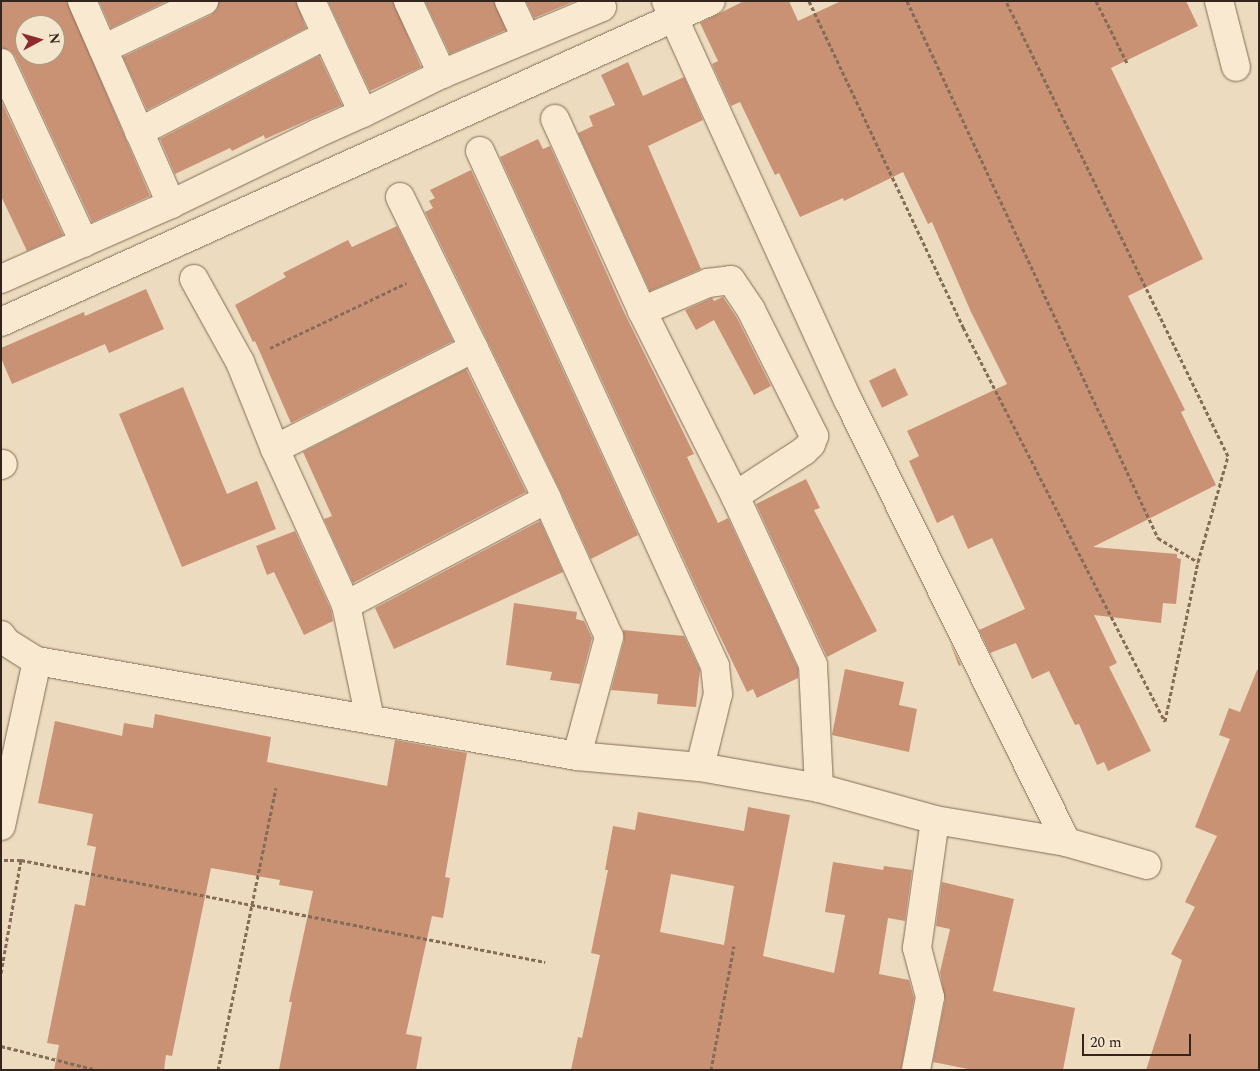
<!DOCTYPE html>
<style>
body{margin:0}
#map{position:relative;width:1260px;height:1071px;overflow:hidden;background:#ecdbbe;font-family:Spectral,serif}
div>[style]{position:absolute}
.building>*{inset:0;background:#ca9274;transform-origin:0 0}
.path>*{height:3px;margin-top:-1.5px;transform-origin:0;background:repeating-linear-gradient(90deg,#846c57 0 4px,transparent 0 6.5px)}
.roads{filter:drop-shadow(0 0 1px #846c57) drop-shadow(0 0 1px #846c57)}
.minor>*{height:28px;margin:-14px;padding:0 14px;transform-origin:14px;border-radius:14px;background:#f8e9d0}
span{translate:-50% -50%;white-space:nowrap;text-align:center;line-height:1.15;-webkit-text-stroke:4px #f4e6cd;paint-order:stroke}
.frame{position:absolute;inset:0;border:2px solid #33251b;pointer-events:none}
.north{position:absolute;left:15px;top:15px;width:50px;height:50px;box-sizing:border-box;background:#f4e6cd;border:1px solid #a79986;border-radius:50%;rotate:84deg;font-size:14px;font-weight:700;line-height:20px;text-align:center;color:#33251b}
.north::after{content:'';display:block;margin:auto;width:18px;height:22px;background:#912930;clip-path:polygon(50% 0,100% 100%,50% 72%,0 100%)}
.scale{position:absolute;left:1082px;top:1034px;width:109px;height:22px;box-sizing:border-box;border:2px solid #33251b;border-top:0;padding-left:6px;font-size:15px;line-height:18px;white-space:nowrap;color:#33251b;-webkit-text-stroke:4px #f4e6cd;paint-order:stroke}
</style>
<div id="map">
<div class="building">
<div style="clip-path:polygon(evenodd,1px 1px,67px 1px,150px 196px,92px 222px,15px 56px,10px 50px,1px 48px,1px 1px,25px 25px,55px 25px,55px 55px,25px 55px,25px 25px)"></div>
<div style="clip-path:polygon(99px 1px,167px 1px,111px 28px)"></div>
<div style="clip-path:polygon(219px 1px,296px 1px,306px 28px,147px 110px,123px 57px,211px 15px,217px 9px)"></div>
<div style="clip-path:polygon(328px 1px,393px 1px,421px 67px,370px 91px)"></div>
<div style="clip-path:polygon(425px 1px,494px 1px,506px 30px,450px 54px)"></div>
<div style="clip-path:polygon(526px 1px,575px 1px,534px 18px)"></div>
<div style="clip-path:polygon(744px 1px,789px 1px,798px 21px,841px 1px,1186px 1px,1198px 26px,1111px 68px,1203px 259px,1128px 296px,1185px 410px,1181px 412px,1216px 485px,1093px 547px,1177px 554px,1177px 558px,1181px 559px,1176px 604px,1163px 603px,1161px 623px,1094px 615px,1117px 663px,1109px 667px,1151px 751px,1108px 771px,1104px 762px,1097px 765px,1079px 724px,1075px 725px,1049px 671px,1032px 679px,1016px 643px,990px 653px,979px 630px,1025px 609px,992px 538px,968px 549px,953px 515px,937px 523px,909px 461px,919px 456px,907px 431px,1007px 384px,971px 312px,932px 222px,928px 224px,903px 172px,844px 201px,843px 198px,800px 217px,779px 173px,775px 175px,740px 102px,731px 106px,712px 64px,718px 61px,700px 23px)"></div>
<div style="clip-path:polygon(319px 56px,342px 105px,265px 139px,264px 135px,232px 151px,230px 148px,175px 174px,160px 139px)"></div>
<div style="clip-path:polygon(628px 62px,643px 96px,684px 77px,703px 120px,648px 146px,701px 269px,650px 291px,578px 133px,593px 126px,589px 116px,615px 105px,601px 75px)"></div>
<div style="clip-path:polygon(1px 101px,63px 235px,27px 251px,1px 196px)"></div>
<div style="clip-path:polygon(538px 139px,543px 149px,550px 146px,623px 310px,694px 454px,687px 457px,718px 523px,728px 518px,798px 669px,798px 678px,757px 698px,753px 689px,747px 692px,702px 599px,500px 157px)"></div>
<div style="clip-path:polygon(471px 170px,638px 535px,591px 559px,561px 492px,425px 212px,433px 208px,429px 201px,435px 198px,430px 190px)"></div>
<div style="clip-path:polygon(397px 226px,453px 341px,291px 423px,255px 341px,253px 342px,235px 305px,286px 277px,283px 273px,348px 240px,352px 247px)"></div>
<div style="clip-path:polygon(146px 289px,164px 329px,109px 353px,105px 344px,12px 384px,1px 358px,1px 348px,84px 312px,85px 316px)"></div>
<div style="clip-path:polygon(723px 297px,737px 318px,771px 386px,754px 395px,714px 320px,696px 330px,685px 310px,712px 298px,714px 301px)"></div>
<div style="left:895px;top:368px;width:30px;height:29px;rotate:64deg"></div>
<div style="clip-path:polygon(466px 369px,526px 492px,353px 583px,324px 519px,332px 516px,303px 452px)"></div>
<div style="clip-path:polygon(183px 387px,227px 494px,257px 481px,276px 529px,182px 567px,119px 414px)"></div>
<div style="clip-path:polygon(806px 479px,820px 508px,814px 510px,877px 631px,827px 657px,756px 504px)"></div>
<div style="clip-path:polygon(540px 521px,563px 572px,394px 649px,375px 608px)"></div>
<div style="clip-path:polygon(295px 531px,331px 610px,333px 621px,304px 635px,274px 572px,267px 575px,256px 546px)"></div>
<div style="clip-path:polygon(514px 603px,577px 612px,576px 619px,584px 621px,592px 638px,580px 684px,550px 680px,552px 672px,506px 665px)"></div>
<div style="clip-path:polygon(623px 630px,684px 636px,700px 670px,696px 707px,657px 704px,658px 694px,611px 690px,624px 641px)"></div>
<div style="clip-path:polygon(950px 643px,961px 665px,959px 666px)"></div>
<div style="clip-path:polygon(845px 669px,904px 682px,899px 705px,917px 709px,909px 752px,832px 735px)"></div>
<div style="clip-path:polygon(1257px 670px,1259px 670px,1259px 1070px,1146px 1070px,1182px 960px,1171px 954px,1195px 907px,1185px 902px,1217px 836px,1195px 827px,1230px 739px,1219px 735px,1229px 708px,1240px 712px)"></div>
<div style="clip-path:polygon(155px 714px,271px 737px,267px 762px,387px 786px,395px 740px,467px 753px,445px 877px,450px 878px,443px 918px,432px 916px,406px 1034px,422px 1037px,416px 1070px,279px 1070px,292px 1002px,289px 1002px,313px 891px,279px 885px,280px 880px,211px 868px,172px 1056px,166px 1055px,164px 1070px,54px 1070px,59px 1045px,47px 1043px,75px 904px,85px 906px,96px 847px,87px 845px,93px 814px,38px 803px,55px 721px,122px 736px,124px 723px,153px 728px)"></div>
<div style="clip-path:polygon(evenodd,748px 807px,790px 815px,763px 956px,834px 973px,845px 915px,825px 912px,833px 862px,883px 870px,884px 866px,912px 870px,905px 921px,888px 918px,879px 974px,909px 980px,914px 998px,901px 1070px,571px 1070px,578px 1037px,582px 1038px,600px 955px,591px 953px,608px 870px,605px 870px,613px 826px,635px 830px,638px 812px,744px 831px,748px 807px,671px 874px,734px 886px,724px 945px,660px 932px,671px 874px)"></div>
<div style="clip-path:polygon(942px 882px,1014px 899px,993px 991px,1075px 1008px,1063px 1070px,973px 1070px,933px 1062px,945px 1000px,940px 972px,950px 929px,936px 926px)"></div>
</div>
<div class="path">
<div style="left:809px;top:1px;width:361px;rotate:64.7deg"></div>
<div style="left:963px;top:327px;width:443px;rotate:62.9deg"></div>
<div style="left:1165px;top:721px;width:162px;rotate:-78.3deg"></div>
<div style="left:907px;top:1px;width:593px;rotate:64.95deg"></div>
<div style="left:1158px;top:538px;width:47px;rotate:31deg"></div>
<div style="left:1198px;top:562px;width:110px;rotate:-74.2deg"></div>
<div style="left:1228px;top:456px;width:506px;rotate:-116.01deg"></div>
<div style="left:1096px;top:1px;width:69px;rotate:63.4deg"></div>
<div style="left:270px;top:348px;width:151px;rotate:-25.5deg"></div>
<div style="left:4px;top:860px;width:17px"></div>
<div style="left:21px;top:860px;width:534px;rotate:11.02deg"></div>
<div style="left:1px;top:973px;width:115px;rotate:-80deg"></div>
<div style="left:1px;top:1046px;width:99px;rotate:14deg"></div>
<div style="left:218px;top:1070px;width:288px;rotate:-78.4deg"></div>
<div style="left:711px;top:1070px;width:126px;rotate:-79.5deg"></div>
</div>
<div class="roads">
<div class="minor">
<div style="left:82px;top:1px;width:222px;rotate:66.3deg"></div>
<div style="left:311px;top:1px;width:123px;rotate:65.1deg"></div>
<div style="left:408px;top:1px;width:81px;rotate:65deg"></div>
<div style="left:509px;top:1px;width:40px;rotate:65deg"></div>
<div style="left:666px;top:1px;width:439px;rotate:65.5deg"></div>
<div style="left:848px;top:400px;width:493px;rotate:63.7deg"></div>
<div style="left:1219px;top:1px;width:68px;rotate:75.6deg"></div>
<div style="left:103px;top:49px;width:112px;rotate:-25.4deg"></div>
<div style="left:1px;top:63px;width:198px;rotate:65.2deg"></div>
<div style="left:555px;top:119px;width:211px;rotate:65.6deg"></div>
<div style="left:642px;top:311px;width:207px;rotate:63.3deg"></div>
<div style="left:735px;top:496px;width:186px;rotate:65.2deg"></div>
<div style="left:813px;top:665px;width:123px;rotate:87.2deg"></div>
<div style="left:139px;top:132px;width:211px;rotate:-27.4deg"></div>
<div style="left:480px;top:151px;width:566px;rotate:65.47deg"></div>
<div style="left:715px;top:666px;width:28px;rotate:84deg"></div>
<div style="left:718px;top:694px;width:75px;rotate:103.9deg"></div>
<div style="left:400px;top:197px;width:336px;rotate:64deg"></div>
<div style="left:547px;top:499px;width:151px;rotate:65.8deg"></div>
<div style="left:609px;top:637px;width:123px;rotate:105.1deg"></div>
<div style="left:1px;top:279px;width:186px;rotate:-23.8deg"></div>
<div style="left:171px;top:204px;width:163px;rotate:-25.8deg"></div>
<div style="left:318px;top:133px;width:49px;rotate:-24deg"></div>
<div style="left:363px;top:113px;width:88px;rotate:-26.3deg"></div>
<div style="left:442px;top:74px;width:173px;rotate:-22.7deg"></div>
<div style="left:602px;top:7px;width:7px;rotate:-117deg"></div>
<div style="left:194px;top:279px;width:95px;rotate:61deg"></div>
<div style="left:240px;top:362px;width:94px;rotate:68.1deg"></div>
<div style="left:275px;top:449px;width:171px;rotate:65.5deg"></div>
<div style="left:346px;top:605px;width:116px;rotate:78.1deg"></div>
<div style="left:642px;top:311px;width:72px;rotate:-23deg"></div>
<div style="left:708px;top:283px;width:23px;rotate:-7deg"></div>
<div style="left:731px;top:280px;width:36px;rotate:56deg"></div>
<div style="left:751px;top:310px;width:141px;rotate:63.4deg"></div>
<div style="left:814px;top:436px;width:9px;rotate:111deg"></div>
<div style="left:811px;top:444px;width:10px;rotate:135deg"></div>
<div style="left:804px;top:451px;width:82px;rotate:146.9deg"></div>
<div style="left:1px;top:322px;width:779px;rotate:-24.33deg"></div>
<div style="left:275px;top:449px;width:223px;rotate:-26.9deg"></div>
<div style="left:1px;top:465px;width:2px;rotate:-27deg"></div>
<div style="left:346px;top:605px;width:227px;rotate:-27.8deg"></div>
<div style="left:1px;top:635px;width:9px;rotate:54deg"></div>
<div style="left:6px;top:642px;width:36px;rotate:32deg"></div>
<div style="left:37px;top:661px;width:548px;rotate:9.98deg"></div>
<div style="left:577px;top:756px;width:123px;rotate:5.1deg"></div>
<div style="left:700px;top:767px;width:121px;rotate:10deg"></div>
<div style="left:819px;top:788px;width:120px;rotate:15.4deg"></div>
<div style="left:935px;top:820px;width:133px;rotate:9.5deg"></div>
<div style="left:1066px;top:842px;width:84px;rotate:15.9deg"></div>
<div style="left:1px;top:826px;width:169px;rotate:-77.7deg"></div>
<div style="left:916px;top:1070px;width:74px;rotate:-79.1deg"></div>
<div style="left:930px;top:997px;width:51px;rotate:-104.9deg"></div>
<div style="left:917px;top:948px;width:129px;rotate:-82deg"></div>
</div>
</div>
<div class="frame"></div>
<div class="north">N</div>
<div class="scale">20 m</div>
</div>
